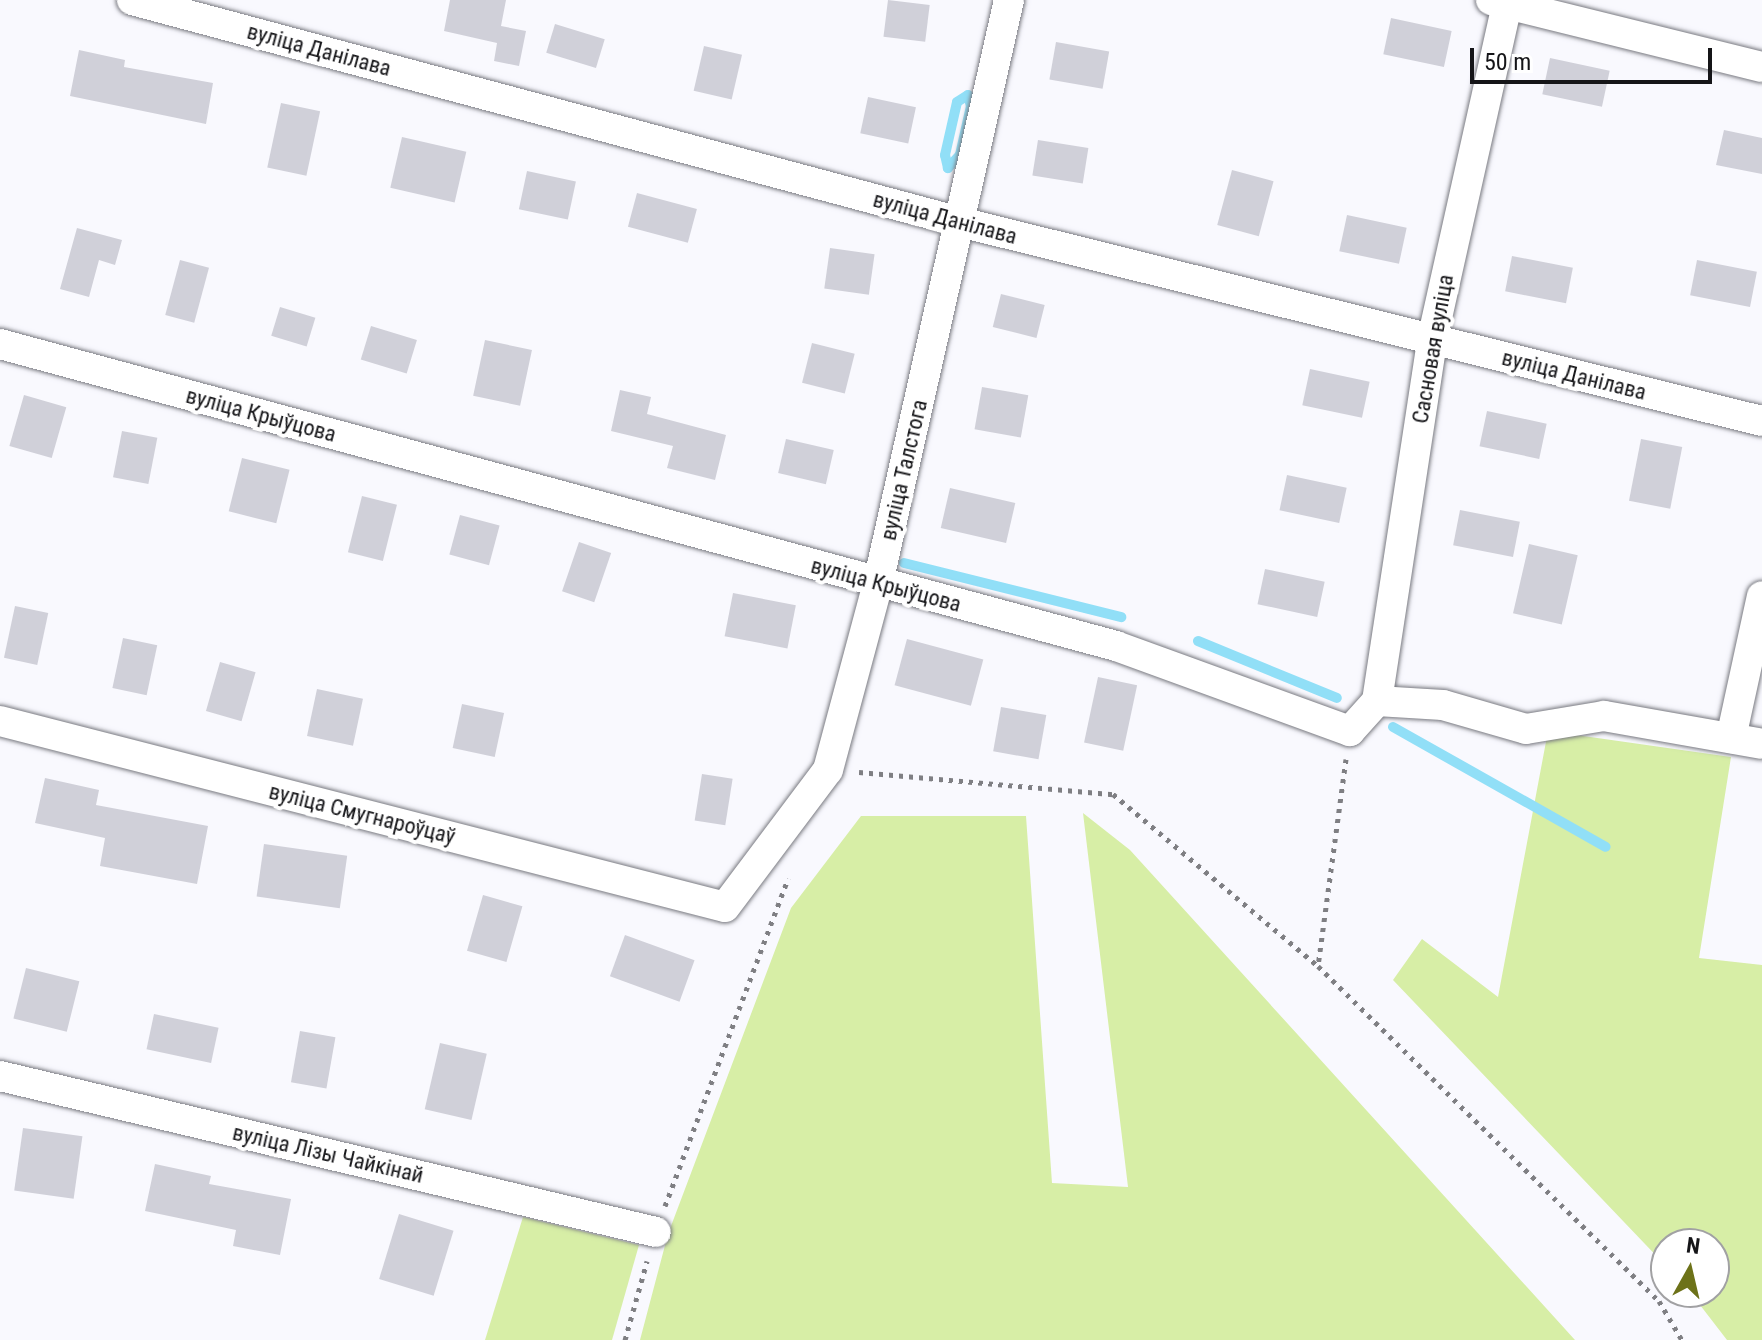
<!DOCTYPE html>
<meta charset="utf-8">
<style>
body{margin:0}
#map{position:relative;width:1762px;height:1340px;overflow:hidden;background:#f9f9fe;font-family:"Roboto Condensed",sans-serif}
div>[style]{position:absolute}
.green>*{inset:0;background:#d7eea6}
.stream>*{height:10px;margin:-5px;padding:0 5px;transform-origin:5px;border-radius:5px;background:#91dff7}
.building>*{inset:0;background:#d0d0d9;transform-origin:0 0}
.path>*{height:5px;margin-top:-2.5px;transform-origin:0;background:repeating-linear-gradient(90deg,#7f7f83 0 4px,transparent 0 10px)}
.roads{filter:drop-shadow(0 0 2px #797a81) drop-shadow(0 0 2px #797a81)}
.minor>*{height:30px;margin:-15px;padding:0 15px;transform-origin:15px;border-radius:15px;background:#fff}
span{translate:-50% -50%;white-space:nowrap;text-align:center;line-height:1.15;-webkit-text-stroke:8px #fff;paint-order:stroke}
.street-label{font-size:22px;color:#151518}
.north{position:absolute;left:1650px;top:1228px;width:80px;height:80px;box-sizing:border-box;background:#fff;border:2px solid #a1a1a3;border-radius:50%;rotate:8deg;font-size:22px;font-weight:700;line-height:32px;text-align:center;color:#151518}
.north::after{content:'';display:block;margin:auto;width:28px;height:36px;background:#6d7219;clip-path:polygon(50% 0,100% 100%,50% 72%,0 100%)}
.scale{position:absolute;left:1470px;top:48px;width:242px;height:36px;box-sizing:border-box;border:4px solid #151518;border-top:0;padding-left:10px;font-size:24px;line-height:28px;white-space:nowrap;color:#151518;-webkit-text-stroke:6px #fff;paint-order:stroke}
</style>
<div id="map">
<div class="green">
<div style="clip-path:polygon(1548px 731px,1731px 757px,1699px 958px,1762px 965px,1762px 1340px,1727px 1340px,1690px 1292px,1714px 1292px,1714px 1244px,1666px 1244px,1666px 1266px,1393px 980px,1422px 939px,1498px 997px)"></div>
<div style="clip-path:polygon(1083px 813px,1130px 850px,1575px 1340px,640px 1340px,668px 1234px,791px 908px,861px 816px,1026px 816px,1052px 1183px,1128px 1187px)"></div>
<div style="clip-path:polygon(523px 1217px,639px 1245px,612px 1340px,485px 1340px)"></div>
</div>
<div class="stream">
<div style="left:968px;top:95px;width:11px;rotate:75deg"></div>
<div style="left:971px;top:106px;width:50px;rotate:102.7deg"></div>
<div style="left:960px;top:155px;width:18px;rotate:133deg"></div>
<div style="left:948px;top:168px;width:13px;rotate:-103deg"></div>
<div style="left:945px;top:155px;width:54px;rotate:-77.2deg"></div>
<div style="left:957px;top:102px;width:13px;rotate:-32deg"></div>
<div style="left:904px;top:563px;width:224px;rotate:14deg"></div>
<div style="left:1198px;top:641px;width:150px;rotate:22.3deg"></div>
<div style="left:1393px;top:727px;width:244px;rotate:29.4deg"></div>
</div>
<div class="building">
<div style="clip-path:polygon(450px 0,506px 0,501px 26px,526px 31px,519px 66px,494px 61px,497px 43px,444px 31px)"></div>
<div style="left:888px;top:0;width:42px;height:37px;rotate:7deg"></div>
<div style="left:1391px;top:18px;width:62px;height:37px;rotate:12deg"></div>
<div style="left:555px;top:24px;width:52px;height:30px;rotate:17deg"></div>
<div style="left:1056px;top:42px;width:54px;height:38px;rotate:10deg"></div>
<div style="left:704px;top:46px;width:39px;height:46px;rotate:13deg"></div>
<div style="clip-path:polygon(79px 50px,125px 60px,124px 67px,213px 83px,206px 124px,70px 96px)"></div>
<div style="left:1550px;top:58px;width:61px;height:37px;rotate:12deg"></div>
<div style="left:868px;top:97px;width:49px;height:37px;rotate:12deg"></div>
<div style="left:281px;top:103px;width:40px;height:66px;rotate:12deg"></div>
<div style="clip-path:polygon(1724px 130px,1762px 138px,1762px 174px,1716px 165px)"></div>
<div style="left:402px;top:137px;width:66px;height:52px;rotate:13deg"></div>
<div style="left:1038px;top:140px;width:51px;height:36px;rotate:9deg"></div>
<div style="left:1232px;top:170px;width:43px;height:57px;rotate:15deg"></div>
<div style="left:527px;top:171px;width:50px;height:39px;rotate:12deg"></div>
<div style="left:637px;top:193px;width:62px;height:35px;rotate:15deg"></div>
<div style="left:1347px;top:215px;width:61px;height:37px;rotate:12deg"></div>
<div style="clip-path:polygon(77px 228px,122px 240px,115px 265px,99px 260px,89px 297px,60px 289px)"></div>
<div style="left:830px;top:248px;width:45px;height:41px;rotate:8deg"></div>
<div style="left:1512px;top:256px;width:62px;height:36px;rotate:11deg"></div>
<div style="left:180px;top:260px;width:30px;height:57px;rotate:15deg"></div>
<div style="left:1697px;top:260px;width:61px;height:36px;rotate:11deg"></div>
<div style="left:1001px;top:294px;width:45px;height:34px;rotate:14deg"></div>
<div style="left:280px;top:307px;width:37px;height:30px;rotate:17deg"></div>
<div style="left:371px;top:326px;width:48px;height:35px;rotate:17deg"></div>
<div style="left:485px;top:340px;width:48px;height:57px;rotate:12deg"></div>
<div style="left:812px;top:343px;width:44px;height:41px;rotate:14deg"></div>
<div style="left:1310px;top:369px;width:61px;height:37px;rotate:12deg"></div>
<div style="left:982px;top:387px;width:47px;height:43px;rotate:10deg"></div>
<div style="clip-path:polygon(620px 390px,651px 397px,647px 414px,726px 435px,715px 480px,667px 468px,673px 446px,611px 431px)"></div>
<div style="left:24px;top:395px;width:44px;height:53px;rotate:16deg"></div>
<div style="left:1487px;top:411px;width:61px;height:36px;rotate:12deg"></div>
<div style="left:122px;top:431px;width:36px;height:47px;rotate:11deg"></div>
<div style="left:786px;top:439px;width:49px;height:35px;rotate:13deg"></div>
<div style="left:1641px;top:439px;width:42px;height:63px;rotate:11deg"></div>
<div style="left:242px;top:458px;width:49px;height:55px;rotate:14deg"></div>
<div style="left:1287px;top:475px;width:61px;height:36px;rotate:12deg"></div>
<div style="left:950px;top:488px;width:67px;height:41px;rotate:13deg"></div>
<div style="left:362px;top:496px;width:36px;height:58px;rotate:14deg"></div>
<div style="left:1460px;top:510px;width:61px;height:36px;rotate:11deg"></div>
<div style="left:460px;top:515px;width:41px;height:41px;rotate:15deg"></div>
<div style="left:579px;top:542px;width:34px;height:52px;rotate:19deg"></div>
<div style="left:1529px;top:544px;width:50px;height:71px;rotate:13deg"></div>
<div style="left:1265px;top:569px;width:61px;height:36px;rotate:12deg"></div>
<div style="left:733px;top:593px;width:64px;height:44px;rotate:11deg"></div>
<div style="left:15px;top:606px;width:34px;height:53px;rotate:12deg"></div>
<div style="left:123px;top:638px;width:35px;height:51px;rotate:12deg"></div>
<div style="left:907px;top:639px;width:79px;height:48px;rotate:15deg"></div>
<div style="left:220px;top:662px;width:37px;height:51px;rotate:16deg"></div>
<div style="left:1098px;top:677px;width:40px;height:67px;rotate:12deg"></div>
<div style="left:317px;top:689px;width:47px;height:48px;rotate:12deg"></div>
<div style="left:462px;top:704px;width:43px;height:45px;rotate:12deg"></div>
<div style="left:1001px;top:707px;width:46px;height:45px;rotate:10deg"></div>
<div style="left:702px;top:774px;width:31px;height:47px;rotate:9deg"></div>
<div style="clip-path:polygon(45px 778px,99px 790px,96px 805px,208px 826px,197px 884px,100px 866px,105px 838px,35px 823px)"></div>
<div style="left:264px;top:844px;width:84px;height:53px;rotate:8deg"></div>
<div style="left:483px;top:895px;width:41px;height:58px;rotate:16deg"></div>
<div style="left:625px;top:935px;width:74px;height:44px;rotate:20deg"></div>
<div style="left:26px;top:968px;width:55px;height:52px;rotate:14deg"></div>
<div style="left:154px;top:1014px;width:66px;height:36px;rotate:12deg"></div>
<div style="left:300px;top:1031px;width:36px;height:52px;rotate:10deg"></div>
<div style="left:440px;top:1043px;width:48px;height:68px;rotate:13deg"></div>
<div style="left:23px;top:1128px;width:60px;height:63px;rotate:8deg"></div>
<div style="clip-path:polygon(155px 1164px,211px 1176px,209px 1184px,291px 1199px,280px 1255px,233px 1246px,236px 1230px,145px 1211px)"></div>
<div style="left:399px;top:1214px;width:57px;height:68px;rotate:17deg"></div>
</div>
<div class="path">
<div style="left:1346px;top:759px;width:209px;rotate:97.7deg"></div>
<div style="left:1318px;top:966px;width:478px;rotate:44.5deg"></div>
<div style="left:1659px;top:1301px;width:45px;rotate:59.5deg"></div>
<div style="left:859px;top:772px;width:255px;rotate:5deg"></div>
<div style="left:1113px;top:794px;width:268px;rotate:40deg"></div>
<div style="left:665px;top:1206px;width:350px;rotate:-69.4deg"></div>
<div style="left:625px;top:1340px;width:82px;rotate:-74.4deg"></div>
</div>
<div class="roads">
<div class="minor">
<div style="left:132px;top:0;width:857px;rotate:15.01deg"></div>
<div style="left:960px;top:222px;width:826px;rotate:13.94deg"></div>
<div style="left:1491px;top:0;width:279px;rotate:13.9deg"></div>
<div style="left:0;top:344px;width:1156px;rotate:15.14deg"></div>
<div style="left:1116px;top:646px;width:249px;rotate:20deg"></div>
<div style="left:1350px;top:731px;width:40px;rotate:-48deg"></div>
<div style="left:1377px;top:701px;width:66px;rotate:3.5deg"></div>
<div style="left:1443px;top:705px;width:86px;rotate:16.1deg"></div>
<div style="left:1526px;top:729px;width:79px;rotate:-9.5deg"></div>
<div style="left:1604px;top:716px;width:160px;rotate:10deg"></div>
<div style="left:1377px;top:701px;width:365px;rotate:-81.3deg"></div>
<div style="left:1432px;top:340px;width:348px;rotate:-77.4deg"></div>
<div style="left:0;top:721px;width:748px;rotate:14.39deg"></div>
<div style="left:725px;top:907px;width:171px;rotate:-53.1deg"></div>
<div style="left:828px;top:770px;width:194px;rotate:-75deg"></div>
<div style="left:878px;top:583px;width:598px;rotate:-77.34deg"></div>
<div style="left:1731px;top:738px;width:145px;rotate:-77.7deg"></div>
<div style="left:0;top:1076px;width:674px;rotate:13.38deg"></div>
</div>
</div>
<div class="street-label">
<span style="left:319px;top:50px;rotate:15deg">вуліца Данілава</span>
<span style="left:945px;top:218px;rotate:15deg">вуліца Данілава</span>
<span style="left:1433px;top:349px;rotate:-80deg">Сасновая вуліца</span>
<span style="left:1574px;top:375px;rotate:14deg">вуліца Данілава</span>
<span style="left:261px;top:415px;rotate:15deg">вуліца Крыўцова</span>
<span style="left:904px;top:470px;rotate:-77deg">вуліца Талстога</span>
<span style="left:886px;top:585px;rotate:15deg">вуліца Крыўцова</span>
<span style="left:362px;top:814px;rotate:14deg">вуліца Смугнароўцаў</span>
<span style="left:328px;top:1154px;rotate:13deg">вуліца Лізы Чайкінай</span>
</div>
<div class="north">N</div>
<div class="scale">50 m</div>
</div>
